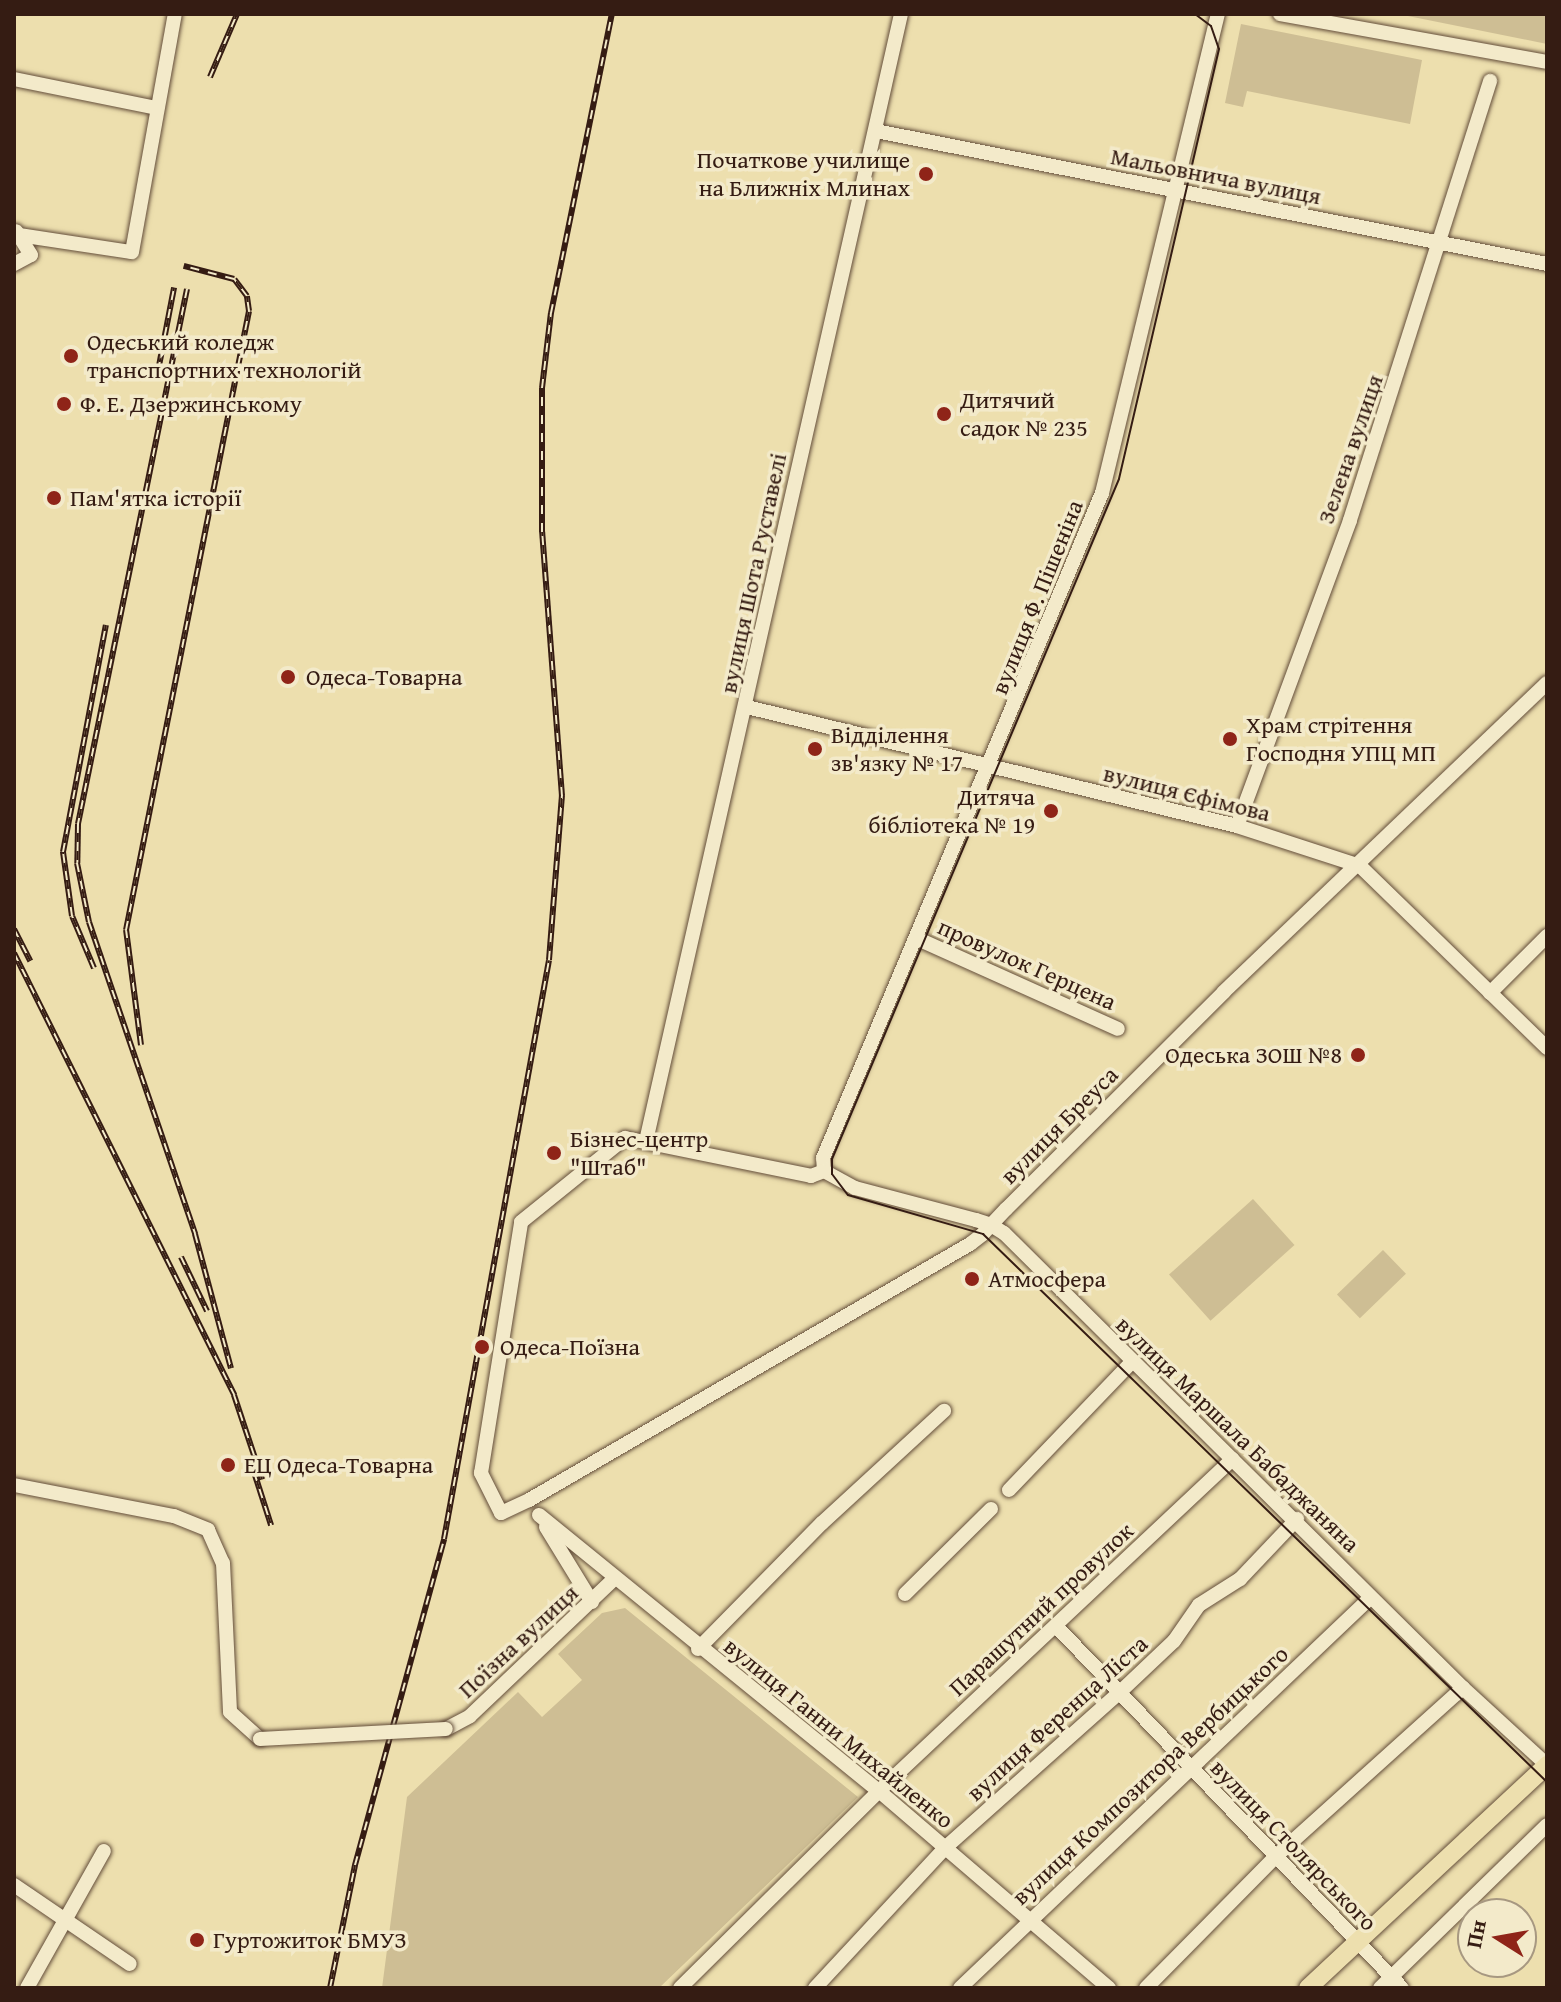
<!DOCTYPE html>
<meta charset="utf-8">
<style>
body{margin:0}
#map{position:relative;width:1561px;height:2002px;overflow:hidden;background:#eddfae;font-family:"Gentium Book Plus",serif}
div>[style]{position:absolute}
.green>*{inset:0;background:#cebe94;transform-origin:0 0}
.roads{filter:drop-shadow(0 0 2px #634d3a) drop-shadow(0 0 2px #634d3a)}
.minor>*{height:14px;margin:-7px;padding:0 7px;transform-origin:7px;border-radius:7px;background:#f3eaca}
.major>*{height:18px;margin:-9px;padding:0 9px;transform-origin:9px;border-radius:9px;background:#eddfae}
.tram>*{height:2px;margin:-1px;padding:0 1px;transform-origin:1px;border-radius:1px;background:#351c13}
.rail>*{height:6px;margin-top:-3px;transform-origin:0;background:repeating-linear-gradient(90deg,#f3eaca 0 9px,#351c13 0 18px);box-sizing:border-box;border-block:2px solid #351c13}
.bridges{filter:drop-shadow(0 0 2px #634d3a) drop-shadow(0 0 2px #634d3a)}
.minor-bridge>*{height:14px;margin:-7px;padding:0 7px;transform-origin:7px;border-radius:7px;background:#f3eaca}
.dots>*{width:22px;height:22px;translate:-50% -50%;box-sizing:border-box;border:4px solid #f3eaca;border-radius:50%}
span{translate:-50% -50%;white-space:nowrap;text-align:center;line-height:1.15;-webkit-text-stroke:7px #f3eaca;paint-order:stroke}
.poi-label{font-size:24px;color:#351c13}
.right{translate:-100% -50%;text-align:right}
.left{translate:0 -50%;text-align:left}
.street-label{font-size:24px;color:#351c13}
.frame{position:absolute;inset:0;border:16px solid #351c13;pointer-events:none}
.north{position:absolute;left:1457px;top:1898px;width:80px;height:80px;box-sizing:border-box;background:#f3eaca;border:2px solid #a79881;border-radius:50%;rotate:281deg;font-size:22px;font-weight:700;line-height:32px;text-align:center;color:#351c13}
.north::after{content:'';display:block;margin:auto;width:28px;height:36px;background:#8f2418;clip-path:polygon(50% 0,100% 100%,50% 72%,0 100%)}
</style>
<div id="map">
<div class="green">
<div style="clip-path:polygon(1398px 14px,1547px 14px,1547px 44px)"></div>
<div style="clip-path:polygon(1241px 24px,1422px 60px,1410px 124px,1247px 91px,1243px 107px,1225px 103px)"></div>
<div style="left:1253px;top:1199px;width:62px;height:113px;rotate:48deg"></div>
<div style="left:1383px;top:1250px;width:33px;height:64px;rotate:46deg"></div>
<div style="clip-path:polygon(625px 1608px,858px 1797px,659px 1988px,382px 1988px,407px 1797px,518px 1692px,542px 1717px,582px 1680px,558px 1654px,602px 1613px)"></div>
</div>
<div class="roads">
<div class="minor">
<div style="left:1280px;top:14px;width:271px;rotate:10.2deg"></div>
<div style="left:14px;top:79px;width:146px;rotate:11.5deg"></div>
<div style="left:876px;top:131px;width:684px;rotate:11.21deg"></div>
<div style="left:19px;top:235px;width:114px;rotate:8.6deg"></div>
<div style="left:132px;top:252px;width:242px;rotate:-79.8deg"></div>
<div style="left:14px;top:264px;width:19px;rotate:-28deg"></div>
<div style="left:31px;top:255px;width:28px;rotate:-122deg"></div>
<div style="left:1547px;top:683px;width:447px;rotate:136.3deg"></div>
<div style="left:1224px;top:992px;width:308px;rotate:135.1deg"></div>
<div style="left:1006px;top:1209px;width:22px;rotate:133deg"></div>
<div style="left:991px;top:1225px;width:12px;rotate:132deg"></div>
<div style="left:983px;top:1234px;width:16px;rotate:142deg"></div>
<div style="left:970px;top:1244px;width:510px;rotate:149.86deg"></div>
<div style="left:529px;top:1500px;width:31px;rotate:155deg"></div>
<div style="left:501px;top:1513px;width:45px;rotate:-116.6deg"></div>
<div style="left:481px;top:1473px;width:254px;rotate:-80.9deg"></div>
<div style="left:521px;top:1222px;width:134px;rotate:-38.9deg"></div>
<div style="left:625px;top:1138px;width:190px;rotate:11.5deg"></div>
<div style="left:811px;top:1176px;width:14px;rotate:-21deg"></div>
<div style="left:824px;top:1171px;width:35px;rotate:29deg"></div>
<div style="left:855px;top:1188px;width:125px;rotate:14.8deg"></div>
<div style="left:976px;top:1220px;width:16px;rotate:18deg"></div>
<div style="left:991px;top:1225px;width:15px;rotate:32deg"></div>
<div style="left:1004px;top:1233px;width:646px;rotate:44.75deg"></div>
<div style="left:1463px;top:1688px;width:114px;rotate:42.5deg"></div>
<div style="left:747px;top:707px;width:504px;rotate:13.65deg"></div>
<div style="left:1237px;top:826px;width:129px;rotate:18deg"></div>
<div style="left:1360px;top:866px;width:261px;rotate:44.2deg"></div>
<div style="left:1237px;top:826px;width:326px;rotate:-69.7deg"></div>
<div style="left:1350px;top:520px;width:461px;rotate:-72.3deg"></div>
<div style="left:918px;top:939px;width:219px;rotate:24.2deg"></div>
<div style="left:1490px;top:993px;width:81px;rotate:-45deg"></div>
<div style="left:646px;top:1141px;width:1155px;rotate:-77.25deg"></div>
<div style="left:824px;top:1171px;width:13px;rotate:-94deg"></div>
<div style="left:823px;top:1158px;width:721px;rotate:-67.24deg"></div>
<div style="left:1102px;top:493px;width:493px;rotate:-76.4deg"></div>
<div style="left:14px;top:1485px;width:163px;rotate:11deg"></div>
<div style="left:174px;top:1516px;width:37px;rotate:22deg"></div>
<div style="left:208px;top:1530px;width:36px;rotate:66deg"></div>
<div style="left:223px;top:1563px;width:149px;rotate:87.3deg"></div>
<div style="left:230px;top:1712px;width:40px;rotate:42deg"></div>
<div style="left:1009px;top:1490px;width:176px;rotate:-46.2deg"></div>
<div style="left:539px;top:1515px;width:438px;rotate:39.1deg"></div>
<div style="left:879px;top:1791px;width:303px;rotate:40.6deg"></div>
<div style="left:546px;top:1527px;width:88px;rotate:58.5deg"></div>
<div style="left:905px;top:1594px;width:121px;rotate:-44.7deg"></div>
<div style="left:1057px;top:1627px;width:499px;rotate:46.3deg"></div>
<div style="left:698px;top:1649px;width:177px;rotate:-45.5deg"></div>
<div style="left:822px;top:1523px;width:166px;rotate:-42.6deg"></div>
<div style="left:446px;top:1729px;width:27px;rotate:-28deg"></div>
<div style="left:470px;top:1716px;width:200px;rotate:-43.6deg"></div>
<div style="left:14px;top:1885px;width:140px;rotate:34.3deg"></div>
<div style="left:27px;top:1988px;width:157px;rotate:-60.7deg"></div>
<div style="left:680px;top:1988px;width:280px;rotate:-44.7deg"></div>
<div style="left:879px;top:1791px;width:485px;rotate:-43.2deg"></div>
<div style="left:815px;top:1988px;width:192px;rotate:-47.1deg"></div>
<div style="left:946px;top:1847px;width:233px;rotate:-41.7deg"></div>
<div style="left:1120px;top:1692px;width:74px;rotate:-43.4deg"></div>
<div style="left:1174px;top:1641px;width:44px;rotate:-55.2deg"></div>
<div style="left:1199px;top:1605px;width:49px;rotate:-32.4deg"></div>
<div style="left:1240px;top:1579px;width:83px;rotate:-46.5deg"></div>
<div style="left:960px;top:1988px;width:567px;rotate:-43.57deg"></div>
<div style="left:1146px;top:1988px;width:184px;rotate:-45.4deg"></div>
<div style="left:1275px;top:1857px;width:253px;rotate:-42deg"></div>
<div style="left:1380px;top:1988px;width:233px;rotate:-44.3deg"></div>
</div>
<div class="major">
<div style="left:1308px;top:1988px;width:327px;rotate:-43deg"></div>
</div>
</div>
<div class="tram">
<div style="left:1195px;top:14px;width:20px;rotate:37deg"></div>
<div style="left:1211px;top:26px;width:24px;rotate:71deg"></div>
<div style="left:1219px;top:49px;width:441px;rotate:103.1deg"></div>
<div style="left:1119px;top:479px;width:738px;rotate:112.88deg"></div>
<div style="left:832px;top:1159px;width:15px;rotate:90deg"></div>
<div style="left:832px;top:1174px;width:26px;rotate:53deg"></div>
<div style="left:848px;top:1195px;width:141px;rotate:16.1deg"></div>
<div style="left:983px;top:1234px;width:786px;rotate:44.18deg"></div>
</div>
<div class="rail">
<div style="left:210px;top:77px;width:69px;rotate:-66.8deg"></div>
<div style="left:187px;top:289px;width:546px;rotate:101.52deg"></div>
<div style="left:78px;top:824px;width:39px;rotate:91deg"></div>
<div style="left:77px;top:863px;width:60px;rotate:78.5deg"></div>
<div style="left:89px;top:922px;width:330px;rotate:71.2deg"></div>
<div style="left:195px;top:1234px;width:139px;rotate:75deg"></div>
<div style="left:158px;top:371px;width:85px;rotate:-79.1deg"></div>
<div style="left:14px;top:929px;width:36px;rotate:63deg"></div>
<div style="left:14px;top:953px;width:494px;rotate:63.5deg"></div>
<div style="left:234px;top:1395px;width:89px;rotate:71.6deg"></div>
<div style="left:94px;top:968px;width:56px;rotate:-112.9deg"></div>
<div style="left:72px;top:916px;width:65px;rotate:-98deg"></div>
<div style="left:63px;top:852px;width:231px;rotate:-79.3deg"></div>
<div style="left:141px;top:1045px;width:116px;rotate:-97.4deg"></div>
<div style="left:126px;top:930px;width:631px;rotate:-78.76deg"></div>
<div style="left:249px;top:311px;width:15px;rotate:-98deg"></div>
<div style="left:247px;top:296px;width:21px;rotate:-127deg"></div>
<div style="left:234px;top:279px;width:52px;rotate:-165.4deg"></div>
<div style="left:181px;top:1257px;width:60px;rotate:64.3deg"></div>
<div style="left:254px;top:1472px;width:56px;rotate:72.2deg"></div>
<div style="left:330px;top:1988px;width:126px;rotate:-78.5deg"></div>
<div style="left:355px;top:1865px;width:338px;rotate:-74.7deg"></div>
<div style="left:444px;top:1539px;width:588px;rotate:-79.72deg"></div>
<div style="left:549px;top:960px;width:165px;rotate:-85.5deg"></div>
<div style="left:562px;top:796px;width:265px;rotate:-94.3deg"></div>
<div style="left:542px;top:532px;width:144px;rotate:-90deg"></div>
<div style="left:542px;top:388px;width:76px;rotate:-83.2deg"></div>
<div style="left:551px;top:313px;width:305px;rotate:-78.5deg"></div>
</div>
<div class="bridges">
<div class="minor-bridge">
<div style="left:260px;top:1739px;width:186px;rotate:-3.1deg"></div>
</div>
</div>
<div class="dots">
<div style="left:926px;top:174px;background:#8f2418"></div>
<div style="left:71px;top:356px;background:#8f2418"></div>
<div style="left:64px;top:404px;background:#8f2418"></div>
<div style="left:944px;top:414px;background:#8f2418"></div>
<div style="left:54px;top:498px;background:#8f2418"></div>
<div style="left:288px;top:677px;background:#8f2418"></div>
<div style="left:1230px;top:739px;background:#8f2418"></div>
<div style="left:815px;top:749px;background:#8f2418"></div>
<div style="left:1051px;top:811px;background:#8f2418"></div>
<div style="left:1358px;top:1055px;background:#8f2418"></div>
<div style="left:554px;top:1153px;background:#8f2418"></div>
<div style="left:972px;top:1279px;background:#8f2418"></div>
<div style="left:482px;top:1347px;background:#8f2418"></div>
<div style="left:228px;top:1465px;background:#8f2418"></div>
<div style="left:197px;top:1940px;background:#8f2418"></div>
</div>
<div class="poi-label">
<span class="right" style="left:910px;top:174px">Початкове училище<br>на Ближніх Млинах</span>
<span class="left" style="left:87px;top:356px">Одеський коледж<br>транспортних технологій</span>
<span class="left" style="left:960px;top:414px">Дитячий<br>садок № 235</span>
<span class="left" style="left:80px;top:404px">Ф. Е. Дзержинському</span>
<span class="left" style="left:70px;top:498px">Пам'ятка історії</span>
<span class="left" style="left:306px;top:677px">Одеса-Товарна</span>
<span class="left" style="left:1246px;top:739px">Храм стрітення<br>Господня УПЦ МП</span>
<span class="left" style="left:831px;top:749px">Відділення<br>зв'язку № 17</span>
<span class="right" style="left:1035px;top:811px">Дитяча<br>бібліотека № 19</span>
<span class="right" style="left:1342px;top:1055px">Одеська ЗОШ №8</span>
<span class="left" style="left:570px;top:1153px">Бізнес-центр<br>"Штаб"</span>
<span class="left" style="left:988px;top:1279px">Атмосфера</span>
<span class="left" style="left:500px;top:1347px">Одеса-Поїзна</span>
<span class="left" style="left:244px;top:1465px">ЕЦ Одеса-Товарна</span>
<span class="left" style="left:213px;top:1940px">Гуртожиток БМУЗ</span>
</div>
<div class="street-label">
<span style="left:1216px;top:176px;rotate:11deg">Мальовнича вулиця</span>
<span style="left:1350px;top:449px;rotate:-71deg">Зелена вулиця</span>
<span style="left:753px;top:573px;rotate:-78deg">вулиця Шота Руставелі</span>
<span style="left:1037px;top:597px;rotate:-68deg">вулиця Ф. Пішеніна</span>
<span style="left:1187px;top:793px;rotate:14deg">вулиця Єфімова</span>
<span style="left:1027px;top:964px;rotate:24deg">провулок Герцена</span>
<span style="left:1059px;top:1125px;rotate:-45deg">вулиця Бреуса</span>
<span style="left:1238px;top:1434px;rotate:44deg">вулиця Маршала Бабаджаняна</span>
<span style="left:1041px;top:1609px;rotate:-43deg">Парашутний провулок</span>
<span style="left:518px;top:1641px;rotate:-43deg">Поїзна вулиця</span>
<span style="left:1057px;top:1718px;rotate:-42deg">вулиця Ференца Ліста</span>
<span style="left:839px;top:1733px;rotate:39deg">вулиця Ганни Михайленко</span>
<span style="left:1150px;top:1775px;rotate:-43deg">вулиця Композитора Вербицького</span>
<span style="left:1294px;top:1845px;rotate:46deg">вулиця Столярського</span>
</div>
<div class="frame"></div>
<div class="north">Пн</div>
</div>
